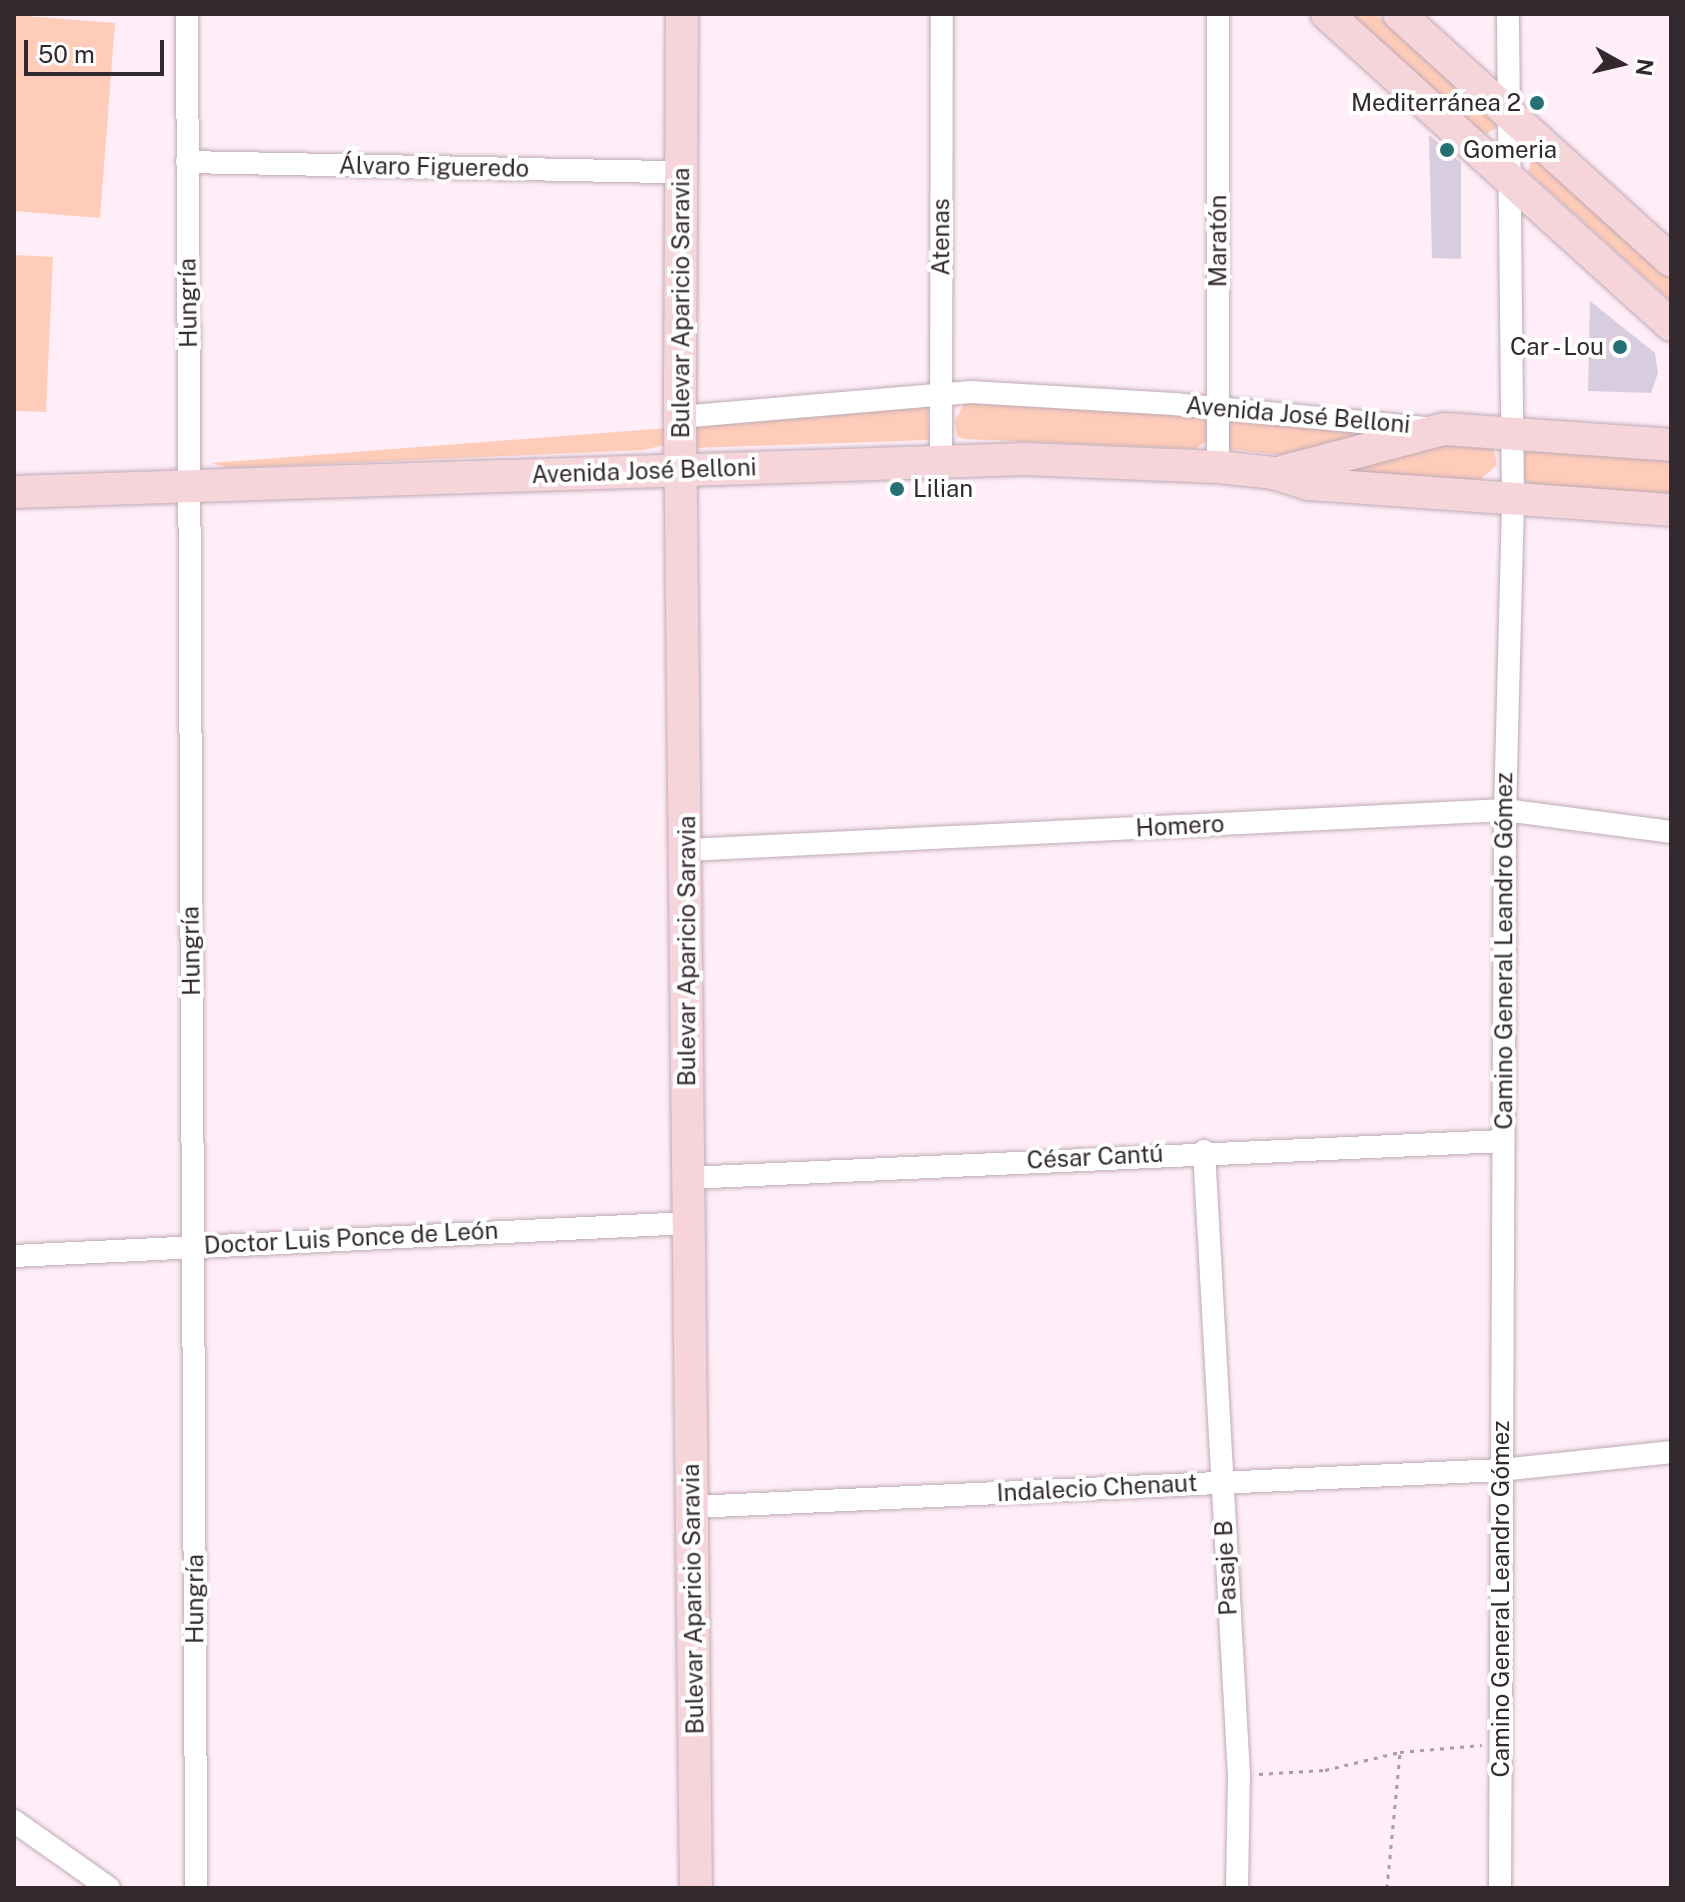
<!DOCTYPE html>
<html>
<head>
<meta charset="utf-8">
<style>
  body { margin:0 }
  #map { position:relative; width:1685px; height:1902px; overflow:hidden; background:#ffeef8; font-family:"Public Sans",sans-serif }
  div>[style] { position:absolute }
  .green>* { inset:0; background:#ffccba }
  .building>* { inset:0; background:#d8cddf }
  .path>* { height:3px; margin-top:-1.5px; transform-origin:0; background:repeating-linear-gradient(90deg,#aa9ca4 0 4px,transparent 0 10px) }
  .roads { filter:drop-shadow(0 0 2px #beaab5) drop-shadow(0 0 2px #beaab5) }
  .street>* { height:22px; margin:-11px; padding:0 11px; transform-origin:11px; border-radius:11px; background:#fff }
  .secondary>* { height:32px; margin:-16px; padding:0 16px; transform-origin:16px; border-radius:16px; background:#f6d5da }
  .dots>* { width:22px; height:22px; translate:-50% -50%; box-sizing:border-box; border:4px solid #fff; border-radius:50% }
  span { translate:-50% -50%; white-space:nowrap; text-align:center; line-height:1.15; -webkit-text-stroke:8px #fff; paint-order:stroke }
  .poi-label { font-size:24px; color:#31292e }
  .right { translate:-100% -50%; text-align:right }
  .left { translate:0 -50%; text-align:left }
  .street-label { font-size:24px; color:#31292e }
  .frame { position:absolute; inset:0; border:16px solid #31292e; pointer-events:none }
  .north { position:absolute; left:1581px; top:24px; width:80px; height:80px; -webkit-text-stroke:6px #fff; paint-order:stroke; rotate:98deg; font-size:22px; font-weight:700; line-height:32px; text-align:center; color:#31292e }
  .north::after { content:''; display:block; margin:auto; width:28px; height:36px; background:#31292e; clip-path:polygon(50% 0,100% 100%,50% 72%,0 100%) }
  .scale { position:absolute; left:24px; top:40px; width:140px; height:36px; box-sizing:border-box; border:4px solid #31292e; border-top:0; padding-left:10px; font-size:24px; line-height:28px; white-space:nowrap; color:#31292e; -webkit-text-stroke:6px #fff; paint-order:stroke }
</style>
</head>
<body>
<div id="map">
  <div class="green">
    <div style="clip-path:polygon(1351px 14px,1376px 14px,1494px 119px,1496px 128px,1487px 134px,1479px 130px)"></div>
    <div style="clip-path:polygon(14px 15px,115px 23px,100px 218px,14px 211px)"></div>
    <div style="clip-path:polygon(1531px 160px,1540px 161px,1671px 278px,1671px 301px,1528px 172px)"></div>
    <div style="clip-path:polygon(14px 255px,53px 257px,46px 412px,14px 411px)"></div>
    <div style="clip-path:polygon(965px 402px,1206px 416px,1210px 422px,1208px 439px,1196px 449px,964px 439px,957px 436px,955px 421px)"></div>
    <div style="clip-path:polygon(928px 404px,929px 440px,694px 448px,695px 424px)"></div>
    <div style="clip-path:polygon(1227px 418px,1378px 429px,1306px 458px,1229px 449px)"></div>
    <div style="clip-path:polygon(668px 428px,669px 444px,644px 450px,228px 468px,211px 463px)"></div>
    <div style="clip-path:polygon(1415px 440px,1493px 445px,1497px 465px,1479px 481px,1292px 475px)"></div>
    <div style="clip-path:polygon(1523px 450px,1671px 451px,1671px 499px,1532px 485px,1521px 476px)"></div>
  </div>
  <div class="building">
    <div style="clip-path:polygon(1429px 135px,1461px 163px,1461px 259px,1432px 258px)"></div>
    <div style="clip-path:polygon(1590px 301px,1655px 353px,1658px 373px,1651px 393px,1588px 391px)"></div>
  </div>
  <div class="path">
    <div style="left:1259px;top:1774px;width:66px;rotate:-3.5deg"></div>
    <div style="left:1325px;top:1770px;width:77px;rotate:-13.5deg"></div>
    <div style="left:1387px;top:1888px;width:137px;rotate:-84.5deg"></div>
    <div style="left:1400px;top:1752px;width:82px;rotate:-4.9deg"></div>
  </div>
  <div class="roads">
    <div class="street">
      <div style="left:187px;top:14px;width:1874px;rotate:89.72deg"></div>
      <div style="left:187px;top:162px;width:494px;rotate:1.2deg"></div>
      <div style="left:680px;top:417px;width:292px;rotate:-4.9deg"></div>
      <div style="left:971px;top:392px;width:203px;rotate:3.4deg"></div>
      <div style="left:1174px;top:404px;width:259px;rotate:5.5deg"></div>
      <div style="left:941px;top:461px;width:447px;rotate:-89.9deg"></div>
      <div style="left:1218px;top:467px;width:453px;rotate:-90deg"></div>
      <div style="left:687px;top:850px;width:819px;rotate:-2.8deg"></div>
      <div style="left:1505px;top:810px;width:167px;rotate:7.5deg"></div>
      <div style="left:1204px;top:1151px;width:625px;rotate:86.79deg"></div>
      <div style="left:1239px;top:1775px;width:113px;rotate:91deg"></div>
      <div style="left:688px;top:1178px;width:816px;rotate:-2.6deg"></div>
      <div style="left:14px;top:1256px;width:676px;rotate:-2.8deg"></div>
      <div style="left:693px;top:1507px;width:809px;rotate:-2.62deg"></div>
      <div style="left:1501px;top:1470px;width:171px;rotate:-6deg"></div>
      <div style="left:14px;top:1821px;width:116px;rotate:35.2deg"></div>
      <div style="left:1500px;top:1888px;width:1078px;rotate:-89.73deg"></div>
      <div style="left:1505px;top:810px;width:309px;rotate:-88.5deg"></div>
      <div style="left:1513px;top:501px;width:487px;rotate:-90.6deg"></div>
    </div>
    <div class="secondary">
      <div style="left:682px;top:14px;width:403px;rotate:90.3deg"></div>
      <div style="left:680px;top:417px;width:1471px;rotate:89.38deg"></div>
      <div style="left:1327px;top:14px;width:464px;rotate:42.1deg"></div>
      <div style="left:1399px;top:14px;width:367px;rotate:42.2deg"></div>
      <div style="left:1285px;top:471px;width:164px;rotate:-14.8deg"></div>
      <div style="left:1444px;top:429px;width:228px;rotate:4deg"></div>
      <div style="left:14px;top:492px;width:1012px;rotate:-1.87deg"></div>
      <div style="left:1025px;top:459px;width:193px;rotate:2.4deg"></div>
      <div style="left:1218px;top:467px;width:55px;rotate:6.2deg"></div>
      <div style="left:1273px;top:473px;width:38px;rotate:17deg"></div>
      <div style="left:1309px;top:484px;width:363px;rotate:4.1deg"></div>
    </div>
  </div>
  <div class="dots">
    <div style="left:1537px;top:103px;background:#257072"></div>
    <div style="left:1447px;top:150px;background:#257072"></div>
    <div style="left:1620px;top:347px;background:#257072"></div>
    <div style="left:897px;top:489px;background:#257072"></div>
  </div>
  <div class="poi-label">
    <span class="right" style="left:1521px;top:103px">Mediterránea 2</span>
    <span class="left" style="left:1463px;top:150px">Gomeria</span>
    <span class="right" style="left:1604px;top:347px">Car - Lou</span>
    <span class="left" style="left:913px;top:489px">Lilian</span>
  </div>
  <div class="street-label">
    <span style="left:434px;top:167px;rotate:1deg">Álvaro Figueredo</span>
    <span style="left:941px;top:237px;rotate:-90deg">Atenas</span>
    <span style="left:1218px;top:241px;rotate:-90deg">Maratón</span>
    <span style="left:188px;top:303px;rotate:-91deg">Hungría</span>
    <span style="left:681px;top:303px;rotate:-90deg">Bulevar Aparicio Saravia</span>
    <span style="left:1298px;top:415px;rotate:5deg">Avenida José Belloni</span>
    <span style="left:644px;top:471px;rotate:-2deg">Avenida José Belloni</span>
    <span style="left:1180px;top:826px;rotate:-3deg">Homero</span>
    <span style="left:191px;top:951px;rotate:-91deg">Hungría</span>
    <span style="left:687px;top:951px;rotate:-90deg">Bulevar Aparicio Saravia</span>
    <span style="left:1504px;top:951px;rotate:-90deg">Camino General Leandro Gómez</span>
    <span style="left:1095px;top:1157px;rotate:-3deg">César Cantú</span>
    <span style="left:351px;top:1238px;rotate:-3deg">Doctor Luis Ponce de León</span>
    <span style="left:1097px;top:1488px;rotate:-3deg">Indalecio Chenaut</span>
    <span style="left:1226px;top:1568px;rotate:-93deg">Pasaje B</span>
    <span style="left:195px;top:1599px;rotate:-90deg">Hungría</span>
    <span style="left:693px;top:1599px;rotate:-91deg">Bulevar Aparicio Saravia</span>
    <span style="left:1501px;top:1599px;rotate:-90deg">Camino General Leandro Gómez</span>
  </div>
  <div class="frame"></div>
  <div class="north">N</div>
  <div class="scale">50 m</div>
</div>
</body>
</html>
